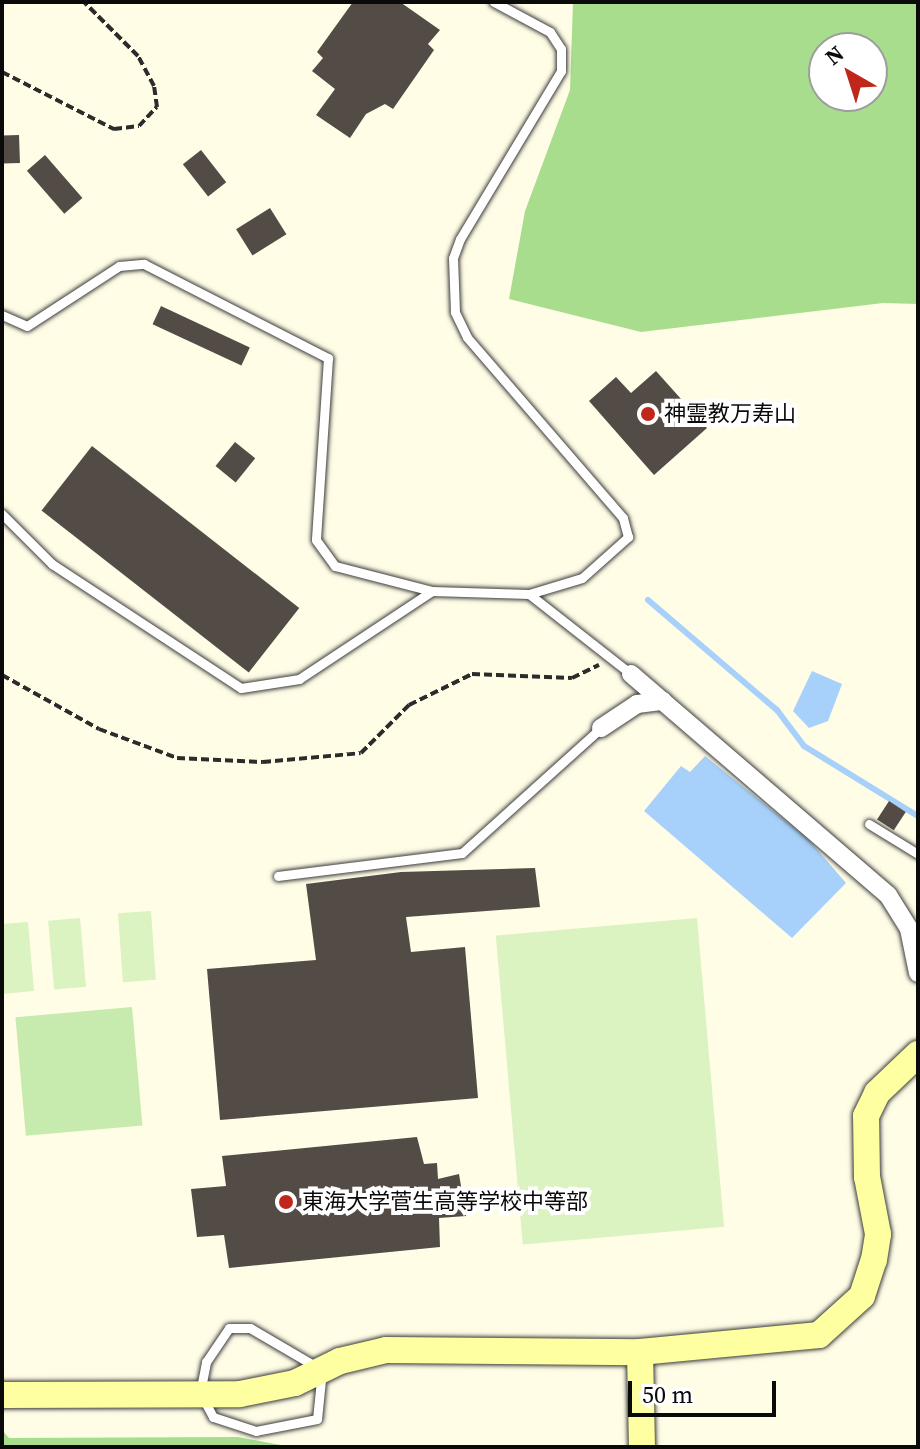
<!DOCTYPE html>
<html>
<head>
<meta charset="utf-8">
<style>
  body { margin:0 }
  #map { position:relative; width:920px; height:1449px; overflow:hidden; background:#fffde6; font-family:"Source Serif 4","Noto Sans JP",serif }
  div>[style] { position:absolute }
  .green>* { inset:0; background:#c7ebae; transform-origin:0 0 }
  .forest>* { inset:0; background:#a7dd8d }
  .pitch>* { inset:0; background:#dbf2c1; transform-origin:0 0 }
  .water>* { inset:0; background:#a7d1fa }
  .stream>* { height:6px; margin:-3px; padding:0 3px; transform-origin:3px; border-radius:3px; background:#a7d1fa }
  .building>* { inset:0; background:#534c46; transform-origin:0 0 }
  .path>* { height:4px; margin-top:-2px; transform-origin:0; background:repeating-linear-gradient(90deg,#2c2c2c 0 8px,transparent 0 12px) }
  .roads { filter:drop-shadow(0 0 2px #3d3d3d) drop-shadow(0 0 2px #3d3d3d) }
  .lane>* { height:9px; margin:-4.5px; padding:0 4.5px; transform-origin:4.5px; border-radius:4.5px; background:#fff }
  .street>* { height:18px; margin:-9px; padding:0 9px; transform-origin:9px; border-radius:9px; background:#fff }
  .secondary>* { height:26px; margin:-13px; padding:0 13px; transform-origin:13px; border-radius:13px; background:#feffa1 }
  .dots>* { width:22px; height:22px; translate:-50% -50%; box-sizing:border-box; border:4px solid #fff; border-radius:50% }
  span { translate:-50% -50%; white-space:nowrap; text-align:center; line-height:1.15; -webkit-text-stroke:8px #fff; paint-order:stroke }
  .poi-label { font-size:22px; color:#0a0a0a }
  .left { translate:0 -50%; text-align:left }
  .frame { position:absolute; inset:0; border:4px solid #0a0a0a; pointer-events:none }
  .north { position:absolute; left:808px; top:32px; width:80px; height:80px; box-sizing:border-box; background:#fff; border:2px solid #9d9d9d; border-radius:50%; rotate:321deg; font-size:22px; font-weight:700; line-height:32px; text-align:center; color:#0a0a0a }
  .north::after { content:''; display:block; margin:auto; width:28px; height:36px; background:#c1261a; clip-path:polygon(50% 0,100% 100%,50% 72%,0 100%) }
  .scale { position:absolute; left:628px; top:1381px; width:148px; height:36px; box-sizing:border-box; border:4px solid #0a0a0a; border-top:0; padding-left:10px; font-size:24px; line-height:28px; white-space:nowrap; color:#0a0a0a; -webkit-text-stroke:6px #fff; paint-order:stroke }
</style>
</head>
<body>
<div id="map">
  <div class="green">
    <div style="left:132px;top:1007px;width:119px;height:117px;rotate:85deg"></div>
  </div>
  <div class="forest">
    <div style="clip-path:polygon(evenodd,573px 2px,918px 2px,918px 304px,883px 303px,641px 332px,509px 299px,525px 211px,570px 90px,573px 2px,824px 48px,872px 48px,872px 96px,824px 96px,824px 48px)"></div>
    <div style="clip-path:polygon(2px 1430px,9px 1438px,238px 1437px,291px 1447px,2px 1447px)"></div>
  </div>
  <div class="pitch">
    <div style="left:151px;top:911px;width:69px;height:33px;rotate:86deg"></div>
    <div style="left:80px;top:918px;width:69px;height:32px;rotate:85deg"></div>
    <div style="left:697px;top:918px;width:310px;height:202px;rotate:85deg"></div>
    <div style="clip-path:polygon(28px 922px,34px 991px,2px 994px,2px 924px)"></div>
  </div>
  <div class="water">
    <div style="clip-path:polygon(812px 671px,842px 684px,828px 721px,809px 728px,793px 711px)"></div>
    <div style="clip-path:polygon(705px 756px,808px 839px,846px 883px,792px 938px,644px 811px,681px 766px,690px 772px)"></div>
  </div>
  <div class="stream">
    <div style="left:648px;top:600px;width:170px;rotate:40.5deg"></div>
    <div style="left:777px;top:710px;width:45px;rotate:53.1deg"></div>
    <div style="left:804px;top:746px;width:134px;rotate:31.6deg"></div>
  </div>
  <div class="building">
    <div style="clip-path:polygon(353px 2px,400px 2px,440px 30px,428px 44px,434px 50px,393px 109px,385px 104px,366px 114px,350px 138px,316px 115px,335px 89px,312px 71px,323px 58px,317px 52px)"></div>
    <div style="left:19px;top:135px;width:28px;height:17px;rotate:88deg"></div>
    <div style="left:201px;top:150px;width:41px;height:23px;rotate:52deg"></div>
    <div style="left:45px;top:155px;width:57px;height:24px;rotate:49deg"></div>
    <div style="left:270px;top:208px;width:31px;height:40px;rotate:58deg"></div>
    <div style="left:161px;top:306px;width:98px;height:20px;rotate:25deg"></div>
    <div style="clip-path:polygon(656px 371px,707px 428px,654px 475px,589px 401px,616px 377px,631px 393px)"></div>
    <div style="left:235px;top:442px;width:26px;height:31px;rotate:39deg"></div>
    <div style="left:92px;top:446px;width:263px;height:82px;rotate:38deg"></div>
    <div style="left:889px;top:801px;width:20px;height:22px;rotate:33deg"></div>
    <div style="clip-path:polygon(535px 868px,540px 907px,406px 917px,411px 952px,465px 947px,478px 1098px,220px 1120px,207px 969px,316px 960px,306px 884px,401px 872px)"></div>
    <div style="clip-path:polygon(417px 1137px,424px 1164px,437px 1163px,438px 1179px,459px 1174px,466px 1216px,439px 1218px,440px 1247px,229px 1268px,224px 1235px,197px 1237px,191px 1189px,226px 1186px,222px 1156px)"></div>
  </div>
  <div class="path">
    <div style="left:2px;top:72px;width:126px;rotate:27deg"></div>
    <div style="left:114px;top:129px;width:25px;rotate:-7deg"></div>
    <div style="left:139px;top:126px;width:26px;rotate:-47deg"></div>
    <div style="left:157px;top:107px;width:21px;rotate:-98deg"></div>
    <div style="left:154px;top:86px;width:34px;rotate:-118deg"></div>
    <div style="left:138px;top:56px;width:76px;rotate:-135deg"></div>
    <div style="left:2px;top:675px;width:111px;rotate:29.1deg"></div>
    <div style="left:99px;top:729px;width:83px;rotate:20.4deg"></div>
    <div style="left:177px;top:758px;width:86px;rotate:2.7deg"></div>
    <div style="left:263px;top:762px;width:98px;rotate:-5.2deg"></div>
    <div style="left:361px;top:753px;width:68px;rotate:-45deg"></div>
    <div style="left:409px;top:705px;width:70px;rotate:-26.2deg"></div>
    <div style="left:472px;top:674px;width:100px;rotate:2.3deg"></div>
    <div style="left:572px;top:678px;width:30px;rotate:-26deg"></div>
  </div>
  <div class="roads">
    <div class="lane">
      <div style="left:2px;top:315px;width:27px;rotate:24deg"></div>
      <div style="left:27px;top:326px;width:110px;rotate:-33.1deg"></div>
      <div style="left:119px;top:266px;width:25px;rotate:-5deg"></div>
      <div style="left:144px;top:264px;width:207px;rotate:27.1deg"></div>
      <div style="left:328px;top:358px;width:182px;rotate:93.8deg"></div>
      <div style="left:316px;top:540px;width:32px;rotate:54deg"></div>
      <div style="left:335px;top:566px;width:100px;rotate:14.5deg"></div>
      <div style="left:2px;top:514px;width:71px;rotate:45deg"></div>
      <div style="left:52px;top:564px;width:226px;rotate:33.3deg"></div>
      <div style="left:241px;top:688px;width:59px;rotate:-8.8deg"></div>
      <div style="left:299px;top:679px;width:159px;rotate:-33.5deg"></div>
      <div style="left:432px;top:591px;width:97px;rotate:1.8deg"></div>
      <div style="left:529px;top:594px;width:55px;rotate:-16.8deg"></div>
      <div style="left:582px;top:578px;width:62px;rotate:-41.7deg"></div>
      <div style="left:628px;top:537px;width:20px;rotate:-105deg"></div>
      <div style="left:623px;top:518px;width:239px;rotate:-130.8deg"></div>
      <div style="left:467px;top:337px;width:28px;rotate:-116deg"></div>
      <div style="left:455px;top:312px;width:54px;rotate:-92.1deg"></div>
      <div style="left:453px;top:258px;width:20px;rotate:-70deg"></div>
      <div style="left:460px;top:239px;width:196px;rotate:-59deg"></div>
      <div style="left:561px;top:71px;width:22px;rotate:-90deg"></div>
      <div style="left:561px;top:49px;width:20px;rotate:-123deg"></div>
      <div style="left:550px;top:32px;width:64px;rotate:-151.8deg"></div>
      <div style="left:529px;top:594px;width:130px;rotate:38.1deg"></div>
      <div style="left:869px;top:824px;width:57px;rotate:31.5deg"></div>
      <div style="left:278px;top:876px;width:185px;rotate:-7.1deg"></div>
      <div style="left:462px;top:853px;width:187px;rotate:-42deg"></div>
      <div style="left:229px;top:1328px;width:21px"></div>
      <div style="left:250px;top:1328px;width:83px;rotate:30.3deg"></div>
      <div style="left:322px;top:1370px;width:49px;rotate:95.8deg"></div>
      <div style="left:317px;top:1419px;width:62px;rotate:168.9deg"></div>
      <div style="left:256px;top:1431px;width:45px;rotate:-162deg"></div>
      <div style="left:213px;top:1417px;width:27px;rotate:-118deg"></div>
      <div style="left:200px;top:1393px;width:32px;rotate:-79deg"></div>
      <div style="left:206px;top:1362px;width:41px;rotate:-55.9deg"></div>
    </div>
    <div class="street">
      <div style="left:631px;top:674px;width:339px;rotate:40.7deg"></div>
      <div style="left:888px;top:895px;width:40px;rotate:58deg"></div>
      <div style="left:909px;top:929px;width:45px;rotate:78.4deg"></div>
      <div style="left:601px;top:728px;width:43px;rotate:-33.7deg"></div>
      <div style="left:637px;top:704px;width:26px;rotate:-7deg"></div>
    </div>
    <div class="secondary">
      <div style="left:640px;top:1352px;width:95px;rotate:88.8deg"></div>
      <div style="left:2px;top:1395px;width:238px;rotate:-0.2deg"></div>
      <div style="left:240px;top:1394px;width:56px;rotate:-11.3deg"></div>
      <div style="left:295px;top:1383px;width:50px;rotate:-26.1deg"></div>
      <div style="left:340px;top:1361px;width:47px;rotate:-13.4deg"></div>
      <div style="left:386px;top:1350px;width:254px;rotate:0.5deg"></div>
      <div style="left:640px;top:1352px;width:180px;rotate:-5.4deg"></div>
      <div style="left:819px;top:1335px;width:58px;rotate:-42.2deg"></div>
      <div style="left:862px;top:1296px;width:38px;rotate:-72deg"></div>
      <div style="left:874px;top:1260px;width:26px;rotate:-81deg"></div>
      <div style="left:878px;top:1234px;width:58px;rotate:-100.9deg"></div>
      <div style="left:867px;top:1177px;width:61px;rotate:-90.9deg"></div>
      <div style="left:866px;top:1116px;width:25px;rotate:-64deg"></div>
      <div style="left:877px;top:1093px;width:57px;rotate:-43.6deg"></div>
    </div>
  </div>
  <div class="dots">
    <div style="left:648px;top:414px;background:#c1261a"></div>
    <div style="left:286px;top:1202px;background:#c1261a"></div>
  </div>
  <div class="poi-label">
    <span class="left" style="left:664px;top:414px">神霊教万寿山</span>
    <span class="left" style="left:302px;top:1202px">東海大学菅生高等学校中等部</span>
  </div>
  <div class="frame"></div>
  <div class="north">N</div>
  <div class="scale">50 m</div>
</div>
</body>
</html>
